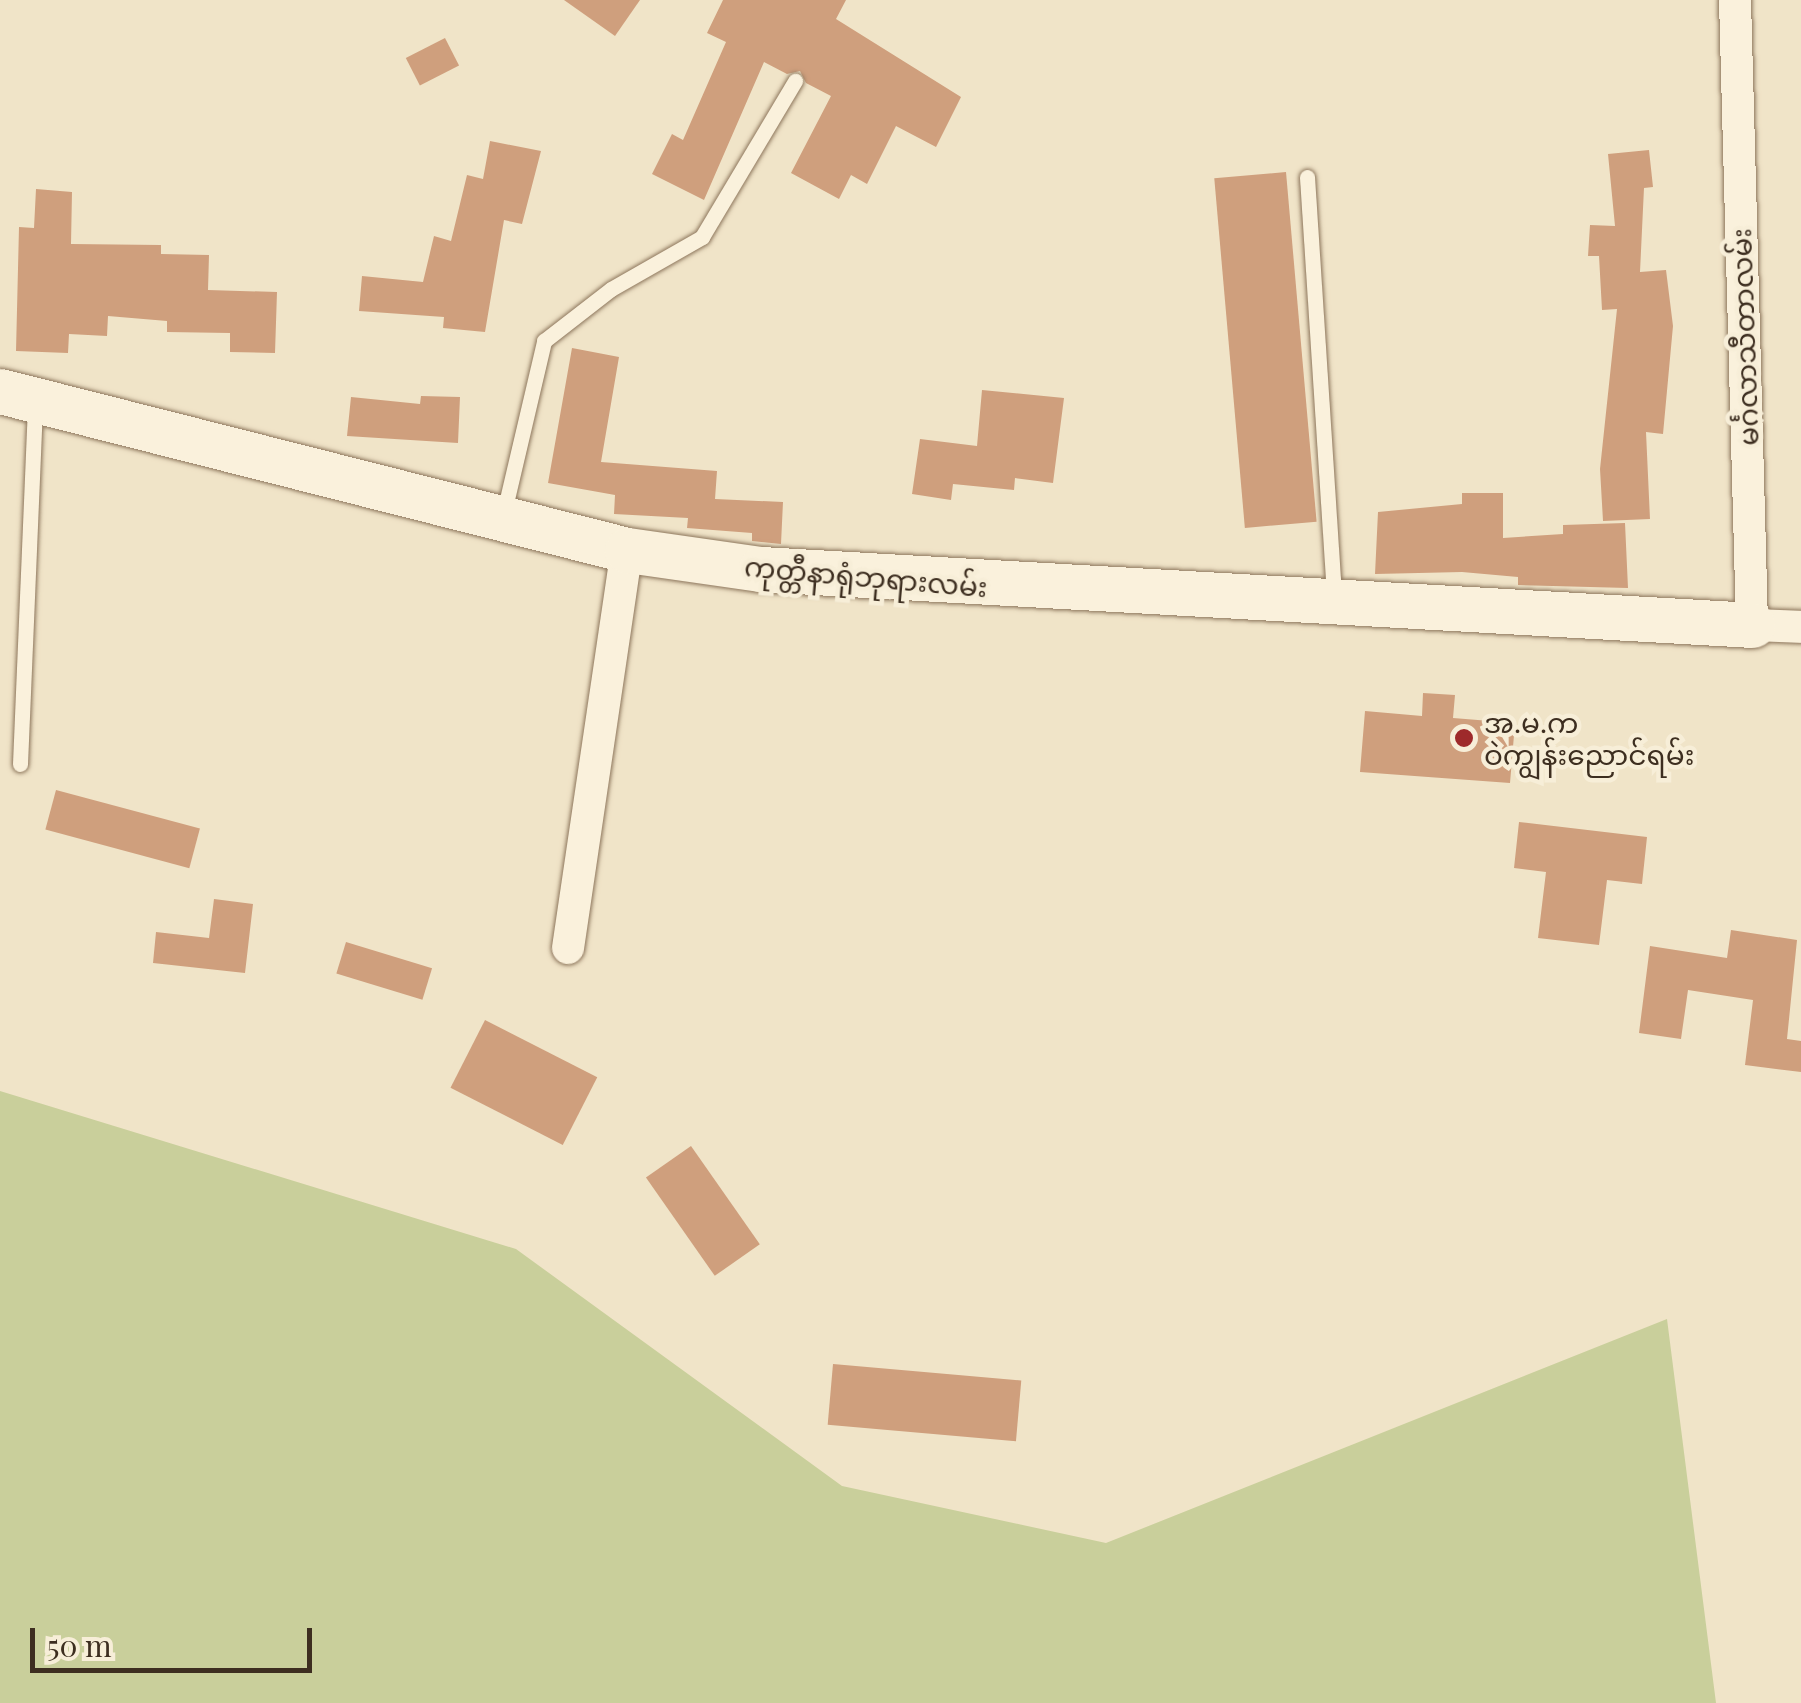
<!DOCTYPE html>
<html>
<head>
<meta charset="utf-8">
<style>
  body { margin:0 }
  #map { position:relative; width:1801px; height:1703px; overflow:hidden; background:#f0e4c8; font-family:"Playfair Display","Noto Sans Myanmar",serif }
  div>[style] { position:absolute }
  .green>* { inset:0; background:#c9cf9b }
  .building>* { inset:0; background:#cf9f7d; transform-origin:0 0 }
  .roads { filter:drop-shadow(0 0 2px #8d765c) drop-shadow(0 0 2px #8d765c) }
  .lane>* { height:15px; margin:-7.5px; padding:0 7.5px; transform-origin:7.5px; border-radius:7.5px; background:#faf1dc }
  .street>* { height:32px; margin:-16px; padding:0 16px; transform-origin:16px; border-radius:16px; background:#faf1dc }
  .secondary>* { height:45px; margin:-22.5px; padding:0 22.5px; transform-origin:22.5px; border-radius:22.5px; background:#faf1dc }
  .dots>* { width:28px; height:28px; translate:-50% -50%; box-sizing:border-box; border:5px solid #f7eed8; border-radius:50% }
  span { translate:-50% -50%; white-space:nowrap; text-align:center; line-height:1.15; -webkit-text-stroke:9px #f7eed8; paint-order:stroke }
  .street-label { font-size:28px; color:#3d2e20 }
  .poi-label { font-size:28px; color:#3d2e20 }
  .left { translate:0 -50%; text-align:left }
  .scale { position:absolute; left:30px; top:1628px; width:282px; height:45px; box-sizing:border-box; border:5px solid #3d2e20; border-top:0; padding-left:12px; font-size:30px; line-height:35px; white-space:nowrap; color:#3d2e20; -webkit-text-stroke:8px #f7eed8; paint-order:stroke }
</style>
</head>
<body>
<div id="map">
  <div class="green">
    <div style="clip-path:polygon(0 1091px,516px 1249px,842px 1486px,1106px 1543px,1667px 1319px,1716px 1703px,0 1703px)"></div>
  </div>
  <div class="building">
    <div style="clip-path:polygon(564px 0,640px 0,615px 36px)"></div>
    <div style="clip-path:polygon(723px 0,846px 0,836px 19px,961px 97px,936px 147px,896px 126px,867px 184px,851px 175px,839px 199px,791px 173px,831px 96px,806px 83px,800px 71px,787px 74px,764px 62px,704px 200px,652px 174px,672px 134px,683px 140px,726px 42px,707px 33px)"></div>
    <div style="left:445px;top:38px;width:31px;height:44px;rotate:63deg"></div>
    <div style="clip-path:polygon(490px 141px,541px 151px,522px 224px,504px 220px,485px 332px,443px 328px,444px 317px,359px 311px,362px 276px,423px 282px,434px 236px,451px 241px,467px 175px,483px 179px)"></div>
    <div style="clip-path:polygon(1649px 150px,1653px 187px,1644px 188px,1640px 272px,1666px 270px,1673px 326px,1663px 434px,1646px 432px,1650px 519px,1603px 521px,1600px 469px,1617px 309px,1602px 310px,1599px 256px,1588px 256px,1590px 225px,1615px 226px,1608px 154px)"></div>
    <div style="left:1286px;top:172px;width:351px;height:72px;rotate:85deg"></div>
    <div style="clip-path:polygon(36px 189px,72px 192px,71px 244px,161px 245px,161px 254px,209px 255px,208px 290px,277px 292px,275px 353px,230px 352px,230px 333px,167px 332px,167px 321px,108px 316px,107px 336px,69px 334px,68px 353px,16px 351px,19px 227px,34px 228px)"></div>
    <div style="clip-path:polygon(572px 348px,619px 357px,601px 462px,717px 471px,715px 499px,783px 502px,781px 544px,752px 541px,752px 533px,687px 528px,688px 518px,614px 514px,615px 495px,548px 483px)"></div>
    <div style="clip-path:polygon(982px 390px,1064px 398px,1053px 483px,1015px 478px,1014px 490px,953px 484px,951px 500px,912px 494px,920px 439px,977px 446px)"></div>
    <div style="clip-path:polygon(421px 396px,460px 397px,458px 443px,347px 436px,351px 397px,420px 404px)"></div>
    <div style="clip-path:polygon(1462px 493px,1503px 493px,1503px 538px,1563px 534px,1563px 525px,1625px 523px,1628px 588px,1518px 585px,1518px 577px,1462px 572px,1375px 574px,1378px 512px,1462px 504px)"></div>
    <div style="clip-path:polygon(1423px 693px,1455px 695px,1453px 718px,1515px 723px,1510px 783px,1360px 772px,1365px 711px,1422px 716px)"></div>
    <div style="left:56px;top:790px;width:149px;height:41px;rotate:15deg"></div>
    <div style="clip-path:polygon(1519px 822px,1647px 837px,1642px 884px,1607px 880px,1599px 945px,1538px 938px,1546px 872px,1514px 868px)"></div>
    <div style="clip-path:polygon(214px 899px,253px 904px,245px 973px,153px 963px,156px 932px,209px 938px)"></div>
    <div style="clip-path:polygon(1731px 930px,1797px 940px,1787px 1039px,1801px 1041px,1801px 1072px,1745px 1065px,1753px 1000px,1688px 990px,1681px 1039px,1639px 1033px,1650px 946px,1727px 958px)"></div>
    <div style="left:346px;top:942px;width:90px;height:33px;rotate:17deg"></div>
    <div style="left:485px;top:1020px;width:126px;height:76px;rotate:27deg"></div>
    <div style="left:691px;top:1146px;width:120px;height:55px;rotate:55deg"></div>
    <div style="left:833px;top:1364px;width:189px;height:61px;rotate:5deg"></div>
  </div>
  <div class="roads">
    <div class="lane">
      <div style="left:1307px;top:177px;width:420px;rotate:86.3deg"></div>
      <div style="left:504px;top:512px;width:176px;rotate:-76.8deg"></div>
      <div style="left:544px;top:341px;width:85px;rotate:-37.8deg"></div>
      <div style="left:611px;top:289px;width:105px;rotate:-29.7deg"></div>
      <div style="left:702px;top:237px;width:182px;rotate:-59.2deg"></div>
      <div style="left:20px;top:764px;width:359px;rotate:-87.6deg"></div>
    </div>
    <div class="street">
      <div style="left:1735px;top:0;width:625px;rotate:88.44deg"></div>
      <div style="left:1752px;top:625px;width:49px;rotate:2.3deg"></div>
      <div style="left:568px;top:948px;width:402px;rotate:-81.6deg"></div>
    </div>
    <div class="secondary">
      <div style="left:0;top:391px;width:647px;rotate:14.23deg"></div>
      <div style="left:627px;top:550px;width:135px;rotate:8.1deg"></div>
      <div style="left:761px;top:569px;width:993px;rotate:3.23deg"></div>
    </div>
  </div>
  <div class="dots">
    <div style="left:1464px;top:738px;background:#9e2a2b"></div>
  </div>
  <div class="street-label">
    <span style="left:1744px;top:337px;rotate:-92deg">မင်္ဂလာသီတာလမ်း</span>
    <span style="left:866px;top:576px;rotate:5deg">ကုတ္တီနာရုံဘုရားလမ်း</span>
  </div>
  <div class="poi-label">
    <span class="left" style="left:1484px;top:738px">အ.မ.က<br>ဝဲကျွန်းညောင်ရမ်း</span>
  </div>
  <div class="scale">50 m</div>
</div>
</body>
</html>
